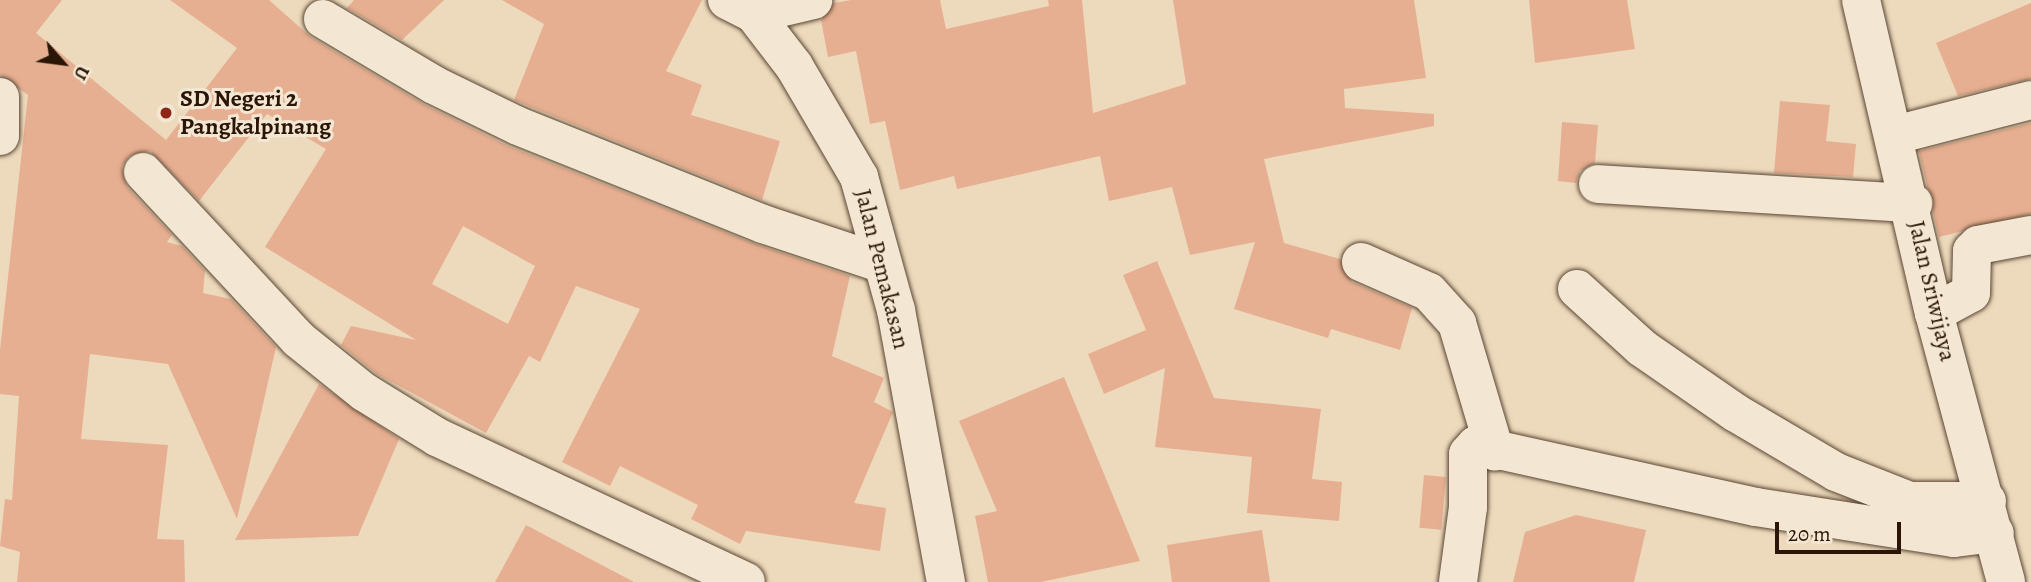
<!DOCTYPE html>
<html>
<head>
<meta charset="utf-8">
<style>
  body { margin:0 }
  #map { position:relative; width:2031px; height:582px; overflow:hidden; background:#eddabc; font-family:Alegreya,serif }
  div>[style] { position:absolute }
  .building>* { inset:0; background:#e7af91; transform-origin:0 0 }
  .roads { filter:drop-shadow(0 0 2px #5b4634) drop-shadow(0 0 2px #5b4634) }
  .minor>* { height:38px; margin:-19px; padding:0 19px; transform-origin:19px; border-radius:19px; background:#f3e7d3 }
  .dots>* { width:19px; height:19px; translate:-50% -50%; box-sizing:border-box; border:4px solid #f3e7d3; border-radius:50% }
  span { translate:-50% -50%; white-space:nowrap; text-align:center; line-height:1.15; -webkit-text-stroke:6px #f3e7d3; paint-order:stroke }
  .poi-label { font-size:24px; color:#2a1506; font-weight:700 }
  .left { translate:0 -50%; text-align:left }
  .street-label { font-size:24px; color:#2a1506 }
  .north { position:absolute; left:28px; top:28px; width:70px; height:70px; -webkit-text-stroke:5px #f3e7d3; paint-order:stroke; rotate:118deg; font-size:19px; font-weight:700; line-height:28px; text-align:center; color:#2a1506 }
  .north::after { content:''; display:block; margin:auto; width:24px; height:32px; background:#2a1506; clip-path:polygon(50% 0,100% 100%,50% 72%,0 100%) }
  .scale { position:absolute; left:1775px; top:522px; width:126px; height:32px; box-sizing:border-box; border:4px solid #2a1506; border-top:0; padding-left:9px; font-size:21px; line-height:24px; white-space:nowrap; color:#2a1506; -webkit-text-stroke:5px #f3e7d3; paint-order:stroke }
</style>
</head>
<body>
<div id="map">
  <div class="building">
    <div style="clip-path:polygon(evenodd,0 0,62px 0,36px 33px,166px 140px,237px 48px,170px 0,269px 0,312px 38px,423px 104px,508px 146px,755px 244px,850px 276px,832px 356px,884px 378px,874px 402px,893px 412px,854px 503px,886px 508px,880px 551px,746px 531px,740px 544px,691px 519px,698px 505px,620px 466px,610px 486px,562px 462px,640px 309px,576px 286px,540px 362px,529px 356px,486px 433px,377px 374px,341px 345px,351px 326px,416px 340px,265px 247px,326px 149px,267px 114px,199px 201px,150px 151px,129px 156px,122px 166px,127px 187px,172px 235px,167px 242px,182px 246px,205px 271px,203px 293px,231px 299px,276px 347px,237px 519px,168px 364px,90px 354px,81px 439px,168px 445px,157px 539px,184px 540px,185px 582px,17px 582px,20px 552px,0 546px,5px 499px,12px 500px,19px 396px,0 394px,0 350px,28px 95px,0 75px,0 0,463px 226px,535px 266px,508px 324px,432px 284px,463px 226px)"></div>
    <div style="clip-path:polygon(354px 0,444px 0,402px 40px,347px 8px)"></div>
    <div style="clip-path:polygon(502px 0,702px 0,666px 71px,702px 85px,691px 115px,780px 141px,762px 200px,514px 100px,544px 24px)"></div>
    <div style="clip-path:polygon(851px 0,940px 0,946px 29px,1049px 6px,1048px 0,1082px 0,1093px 113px,1186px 84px,1173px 0,1414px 0,1426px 78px,1344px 89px,1345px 108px,1434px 114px,1434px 126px,1264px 159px,1284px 243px,1340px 259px,1352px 282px,1412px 308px,1400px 350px,1331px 329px,1328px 338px,1234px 309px,1255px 242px,1190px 255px,1172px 187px,1109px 201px,1100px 156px,957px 189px,954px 176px,900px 190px,885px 121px,870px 124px,856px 51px,828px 57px,821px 20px,834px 3px)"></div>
    <div style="clip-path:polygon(1529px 0,1627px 0,1635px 49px,1535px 63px)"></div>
    <div style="clip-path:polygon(2031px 3px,2031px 79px,1958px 96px,1936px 43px)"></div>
    <div style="clip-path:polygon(1780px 101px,1830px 105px,1826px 141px,1856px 144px,1853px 177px,1774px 173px)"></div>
    <div style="clip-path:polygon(1562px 122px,1598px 125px,1595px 163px,1580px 171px,1576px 183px,1558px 181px)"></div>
    <div style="clip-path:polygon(2031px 123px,2031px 214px,1939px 237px,1919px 151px)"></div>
    <div style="clip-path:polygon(1157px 261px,1214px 398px,1321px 409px,1312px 479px,1342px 482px,1339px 521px,1247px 513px,1252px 457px,1155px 447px,1165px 368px,1104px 394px,1088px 354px,1146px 330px,1123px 275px)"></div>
    <div style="clip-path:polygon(1064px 377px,1140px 561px,1041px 582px,988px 582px,975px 516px,997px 511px,959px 421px)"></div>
    <div style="clip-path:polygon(319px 384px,399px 439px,358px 536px,235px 540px)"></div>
    <div style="left:1424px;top:475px;width:22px;height:53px;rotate:5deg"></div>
    <div style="clip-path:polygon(1576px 515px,1646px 530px,1634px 582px,1513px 582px,1525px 532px)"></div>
    <div style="clip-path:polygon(526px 525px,634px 582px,495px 582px)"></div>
    <div style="clip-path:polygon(1262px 530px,1270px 582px,1172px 582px,1167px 545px)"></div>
  </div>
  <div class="roads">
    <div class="minor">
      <div style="left:727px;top:0;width:30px;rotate:27deg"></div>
      <div style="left:754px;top:14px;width:66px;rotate:52.4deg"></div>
      <div style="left:794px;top:66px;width:129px;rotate:59.6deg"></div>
      <div style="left:859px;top:177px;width:138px;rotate:74.5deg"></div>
      <div style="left:896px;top:310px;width:277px;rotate:79.6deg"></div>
      <div style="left:1861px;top:0;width:321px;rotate:76.9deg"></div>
      <div style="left:1934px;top:313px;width:278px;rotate:75deg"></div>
      <div style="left:754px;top:14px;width:61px;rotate:-13.3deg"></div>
      <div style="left:323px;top:19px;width:129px;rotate:30.7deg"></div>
      <div style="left:434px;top:85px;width:93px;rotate:26deg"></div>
      <div style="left:518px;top:126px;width:264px;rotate:21.8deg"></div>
      <div style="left:763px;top:224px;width:126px;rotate:18.4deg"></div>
      <div style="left:0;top:97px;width:39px;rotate:90deg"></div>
      <div style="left:1895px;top:135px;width:140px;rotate:-14.4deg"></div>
      <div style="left:143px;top:172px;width:228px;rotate:47.1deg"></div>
      <div style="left:298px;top:339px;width:85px;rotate:38.8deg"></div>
      <div style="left:364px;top:392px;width:86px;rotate:31.7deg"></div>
      <div style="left:437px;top:437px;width:341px;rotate:25.1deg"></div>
      <div style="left:1598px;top:184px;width:316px;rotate:3.5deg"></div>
      <div style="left:1361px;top:262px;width:74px;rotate:23.8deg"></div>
      <div style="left:1429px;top:292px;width:42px;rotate:47.9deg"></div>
      <div style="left:1457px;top:323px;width:134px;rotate:73.5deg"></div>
      <div style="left:1577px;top:289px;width:88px;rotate:42.2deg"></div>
      <div style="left:1642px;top:348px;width:114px;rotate:34.7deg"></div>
      <div style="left:1736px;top:413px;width:116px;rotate:30.5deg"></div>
      <div style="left:1836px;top:472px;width:79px;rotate:21.4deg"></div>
      <div style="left:1910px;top:501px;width:77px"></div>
      <div style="left:1934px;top:313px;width:42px;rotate:-28.4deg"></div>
      <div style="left:1971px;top:293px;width:42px;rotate:-88.6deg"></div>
      <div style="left:1972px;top:251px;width:8px;rotate:-45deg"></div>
      <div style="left:1978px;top:245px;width:54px;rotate:-10.7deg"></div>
      <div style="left:1458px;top:582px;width:76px;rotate:-82.4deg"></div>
      <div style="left:1468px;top:507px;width:53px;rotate:-90deg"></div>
      <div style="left:1468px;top:454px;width:12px;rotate:-48deg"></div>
      <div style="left:1476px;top:445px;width:287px;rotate:12.5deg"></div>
      <div style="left:1756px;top:507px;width:200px;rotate:8.9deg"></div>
      <div style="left:1954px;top:538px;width:41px;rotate:-7deg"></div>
    </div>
  </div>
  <div class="dots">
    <div style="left:166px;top:113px;background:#8f2418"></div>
  </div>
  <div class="poi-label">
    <span class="left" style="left:180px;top:113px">SD Negeri 2<br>Pangkalpinang</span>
  </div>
  <div class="street-label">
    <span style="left:882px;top:269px;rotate:76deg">Jalan Pemakasan</span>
    <span style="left:1932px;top:291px;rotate:77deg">Jalan Sriwijaya</span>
  </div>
  <div class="north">U</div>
  <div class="scale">20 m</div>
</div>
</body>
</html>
